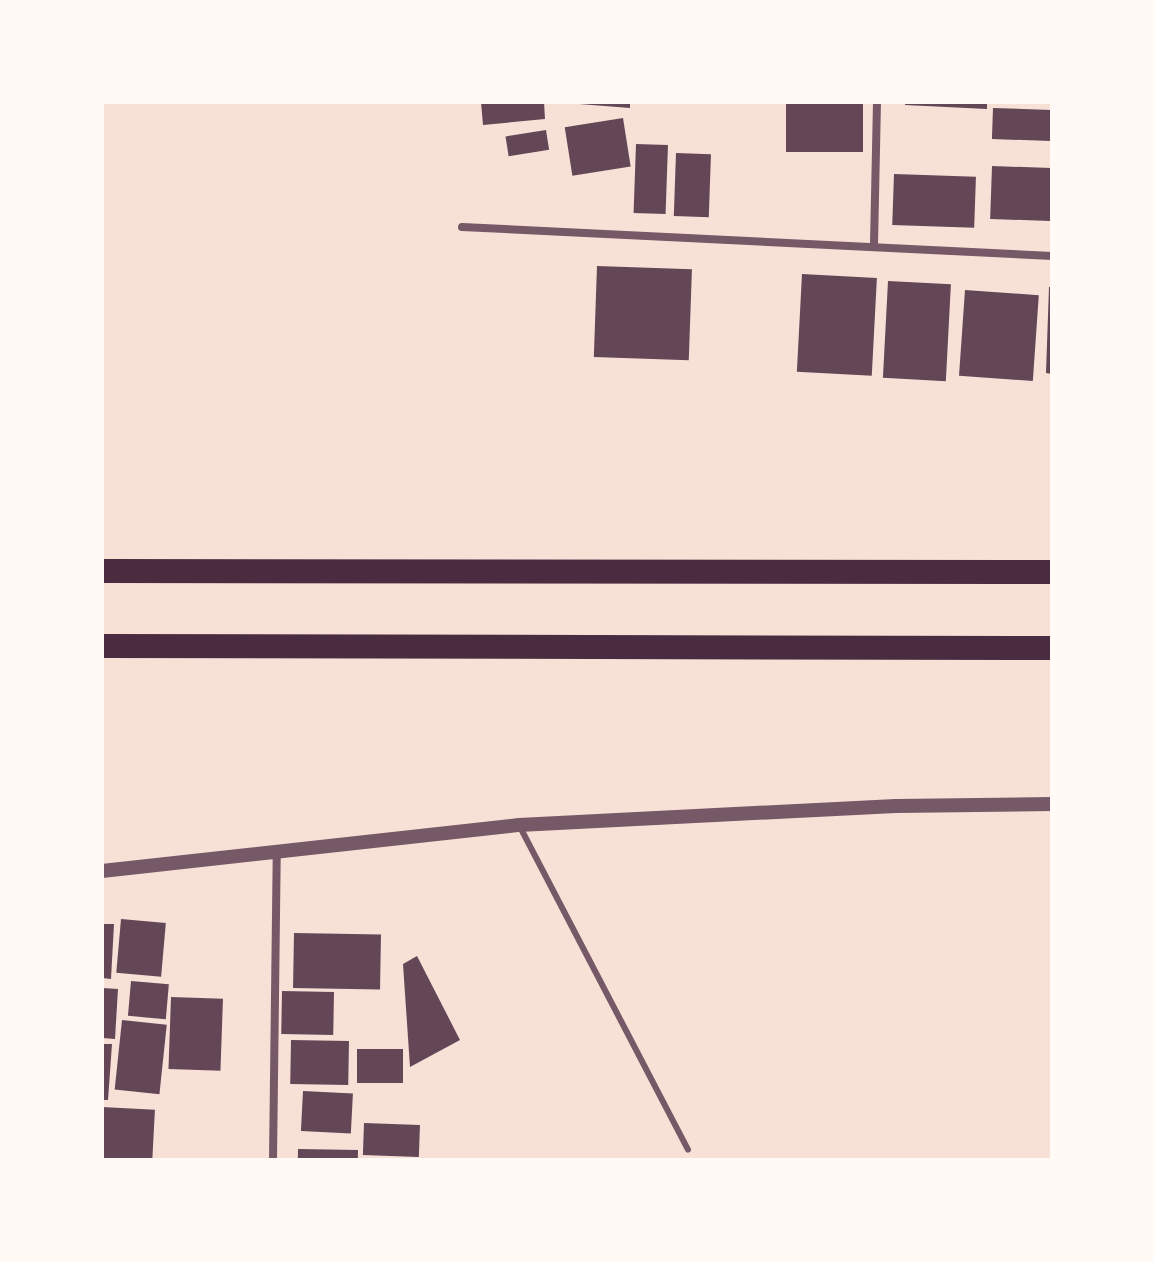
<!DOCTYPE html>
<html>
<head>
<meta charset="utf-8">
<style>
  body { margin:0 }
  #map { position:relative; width:1154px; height:1262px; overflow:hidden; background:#f7e1d7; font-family:Karla,sans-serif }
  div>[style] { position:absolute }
  .building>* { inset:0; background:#644757; transform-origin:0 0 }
  .service>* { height:6px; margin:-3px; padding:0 3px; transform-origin:3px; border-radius:3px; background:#755966 }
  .minor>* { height:8px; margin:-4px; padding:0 4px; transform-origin:4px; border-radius:4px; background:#755966 }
  .tertiary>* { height:14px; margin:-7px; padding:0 7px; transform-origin:7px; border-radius:7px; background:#755966 }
  .motorway>* { height:24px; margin:-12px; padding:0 12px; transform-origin:12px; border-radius:12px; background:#4a2c40 }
  span { translate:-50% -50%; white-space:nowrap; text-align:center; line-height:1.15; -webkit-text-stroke:6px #fffaf5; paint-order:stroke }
  .frame { position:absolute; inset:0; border:104px solid #fffaf5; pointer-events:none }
</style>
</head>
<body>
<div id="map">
  <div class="building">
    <div style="clip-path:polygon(481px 102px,544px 102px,545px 119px,483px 125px)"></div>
    <div style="clip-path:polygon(579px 102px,630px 102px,630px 108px,579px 104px)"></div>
    <div style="left:786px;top:102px;width:77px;height:50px"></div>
    <div style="clip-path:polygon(905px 102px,987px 102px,987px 109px,905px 105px)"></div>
    <div style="left:993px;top:108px;width:59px;height:31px;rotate:2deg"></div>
    <div style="left:623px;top:118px;width:49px;height:59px;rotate:81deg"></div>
    <div style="left:546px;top:130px;width:20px;height:41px;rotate:81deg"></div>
    <div style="left:636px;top:144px;width:32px;height:69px;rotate:2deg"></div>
    <div style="left:676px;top:153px;width:35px;height:63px;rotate:2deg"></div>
    <div style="left:992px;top:166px;width:60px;height:53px;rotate:2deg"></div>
    <div style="left:894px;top:174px;width:82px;height:51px;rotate:2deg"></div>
    <div style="left:597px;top:266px;width:95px;height:91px;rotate:2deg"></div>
    <div style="left:802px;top:274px;width:75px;height:98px;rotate:3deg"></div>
    <div style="left:888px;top:281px;width:63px;height:97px;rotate:3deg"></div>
    <div style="clip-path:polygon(1049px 287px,1052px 287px,1052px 374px,1046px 373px)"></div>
    <div style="left:965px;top:290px;width:74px;height:86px;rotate:4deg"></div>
    <div style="left:121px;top:919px;width:45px;height:54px;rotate:5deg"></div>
    <div style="clip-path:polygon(102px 924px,114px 924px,111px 979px,102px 978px)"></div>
    <div style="left:294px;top:933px;width:87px;height:55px;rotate:1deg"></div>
    <div style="clip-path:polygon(417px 956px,460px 1040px,410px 1067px,403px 964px)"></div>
    <div style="left:131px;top:981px;width:38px;height:35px;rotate:5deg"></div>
    <div style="clip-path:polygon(102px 988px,118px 989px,115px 1039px,102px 1038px)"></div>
    <div style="left:282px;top:991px;width:52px;height:43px;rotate:1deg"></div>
    <div style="left:171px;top:997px;width:52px;height:72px;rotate:2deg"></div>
    <div style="left:122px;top:1020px;width:45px;height:70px;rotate:6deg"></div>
    <div style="left:291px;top:1040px;width:58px;height:44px;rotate:1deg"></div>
    <div style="clip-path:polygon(102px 1044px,112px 1044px,108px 1100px,102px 1100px)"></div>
    <div style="left:357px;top:1049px;width:46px;height:34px"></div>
    <div style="left:303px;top:1091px;width:50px;height:40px;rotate:3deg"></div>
    <div style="left:102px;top:1107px;width:53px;height:53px;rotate:3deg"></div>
    <div style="left:364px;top:1123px;width:56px;height:32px;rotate:2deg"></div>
    <div style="left:298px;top:1149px;width:60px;height:11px;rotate:1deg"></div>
  </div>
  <div class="service">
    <div style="left:519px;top:825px;width:366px;rotate:62.5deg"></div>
  </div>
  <div class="minor">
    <div style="left:462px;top:227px;width:591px;rotate:2.81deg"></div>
    <div style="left:874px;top:245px;width:143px;rotate:-88.8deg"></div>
    <div style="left:273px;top:1160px;width:307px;rotate:-89.3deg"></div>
  </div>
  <div class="tertiary">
    <div style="left:102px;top:871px;width:420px;rotate:-6.3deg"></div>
    <div style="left:519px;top:825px;width:377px;rotate:-2.9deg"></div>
    <div style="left:896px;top:806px;width:156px;rotate:-0.7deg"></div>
  </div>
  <div class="motorway">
    <div style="left:102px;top:571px;width:950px;rotate:0.06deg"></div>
    <div style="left:102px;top:646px;width:950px;rotate:0.12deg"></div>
  </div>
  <div class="frame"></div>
</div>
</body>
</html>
